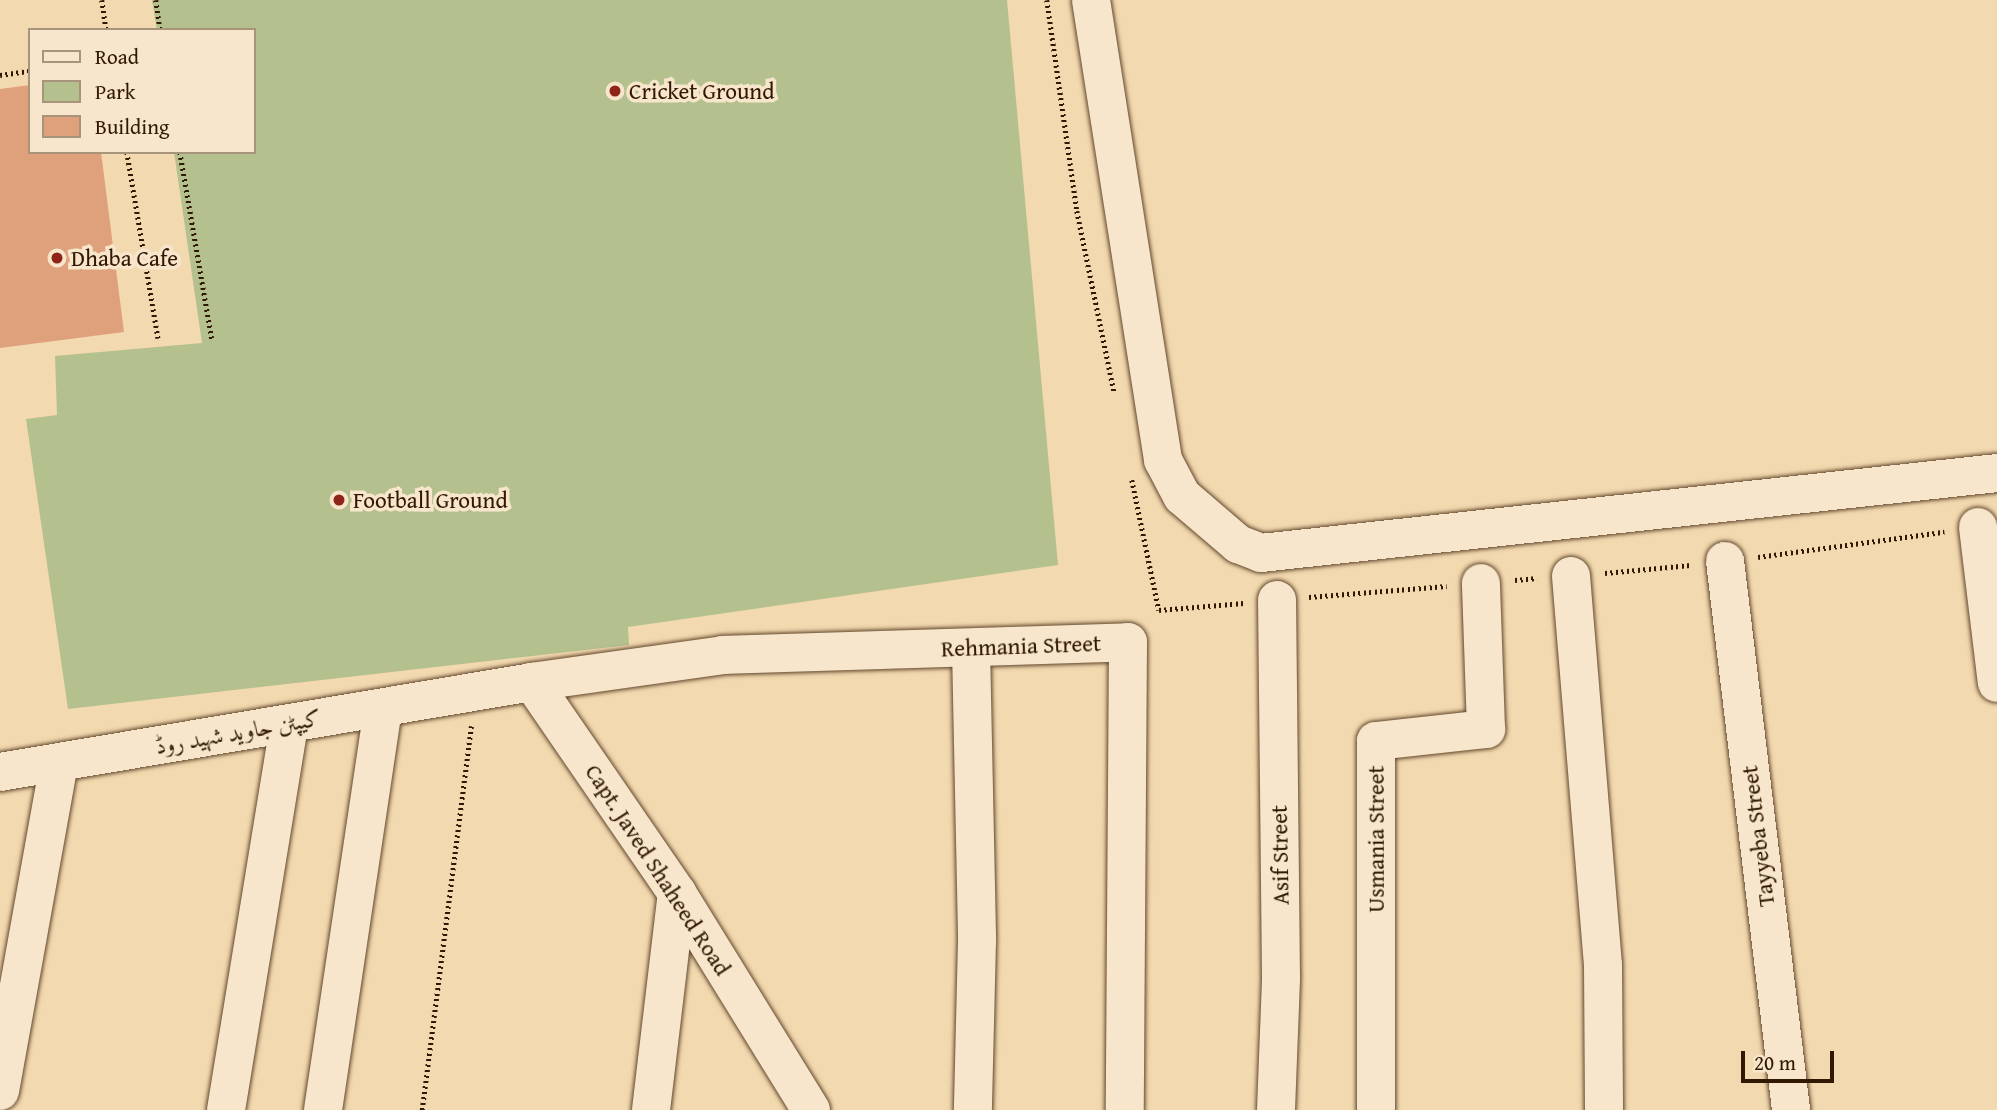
<!DOCTYPE html>
<html>
<head>
<meta charset="utf-8">
<style>
  body { margin:0 }
  #map { position:relative; width:1997px; height:1110px; overflow:hidden; background:#f3d9af; font-family:"Gentium Book Plus",Amiri,serif }
  div>[style] { position:absolute }
  .green>* { inset:0; background:#b5c08f }
  .building>* { inset:0; background:#dfa17c }
  .path>* { height:4.5px; margin-top:-2.25px; transform-origin:0; background:repeating-linear-gradient(90deg,#311802 0 2px,transparent 0 5.5px) }
  .roads { filter:drop-shadow(0 0 2px #62482d) drop-shadow(0 0 2px #62482d) }
  .minor>* { height:38px; margin:-19px; padding:0 19px; transform-origin:19px; border-radius:19px; background:#f7e6cb }
  .dots>* { width:19px; height:19px; translate:-50% -50%; box-sizing:border-box; border:4px solid #f7e6cb; border-radius:50% }
  span { translate:-50% -50%; white-space:nowrap; text-align:center; line-height:1.15; -webkit-text-stroke:7px #f7e6cb; paint-order:stroke }
  .poi-label { font-size:23px; color:#311802 }
  .left { translate:0 -50%; text-align:left }
  .street-label { font-size:23px; color:#311802 }
  .legend { position:absolute; left:28px; top:28px; width:228px; height:126px; box-sizing:border-box; background:#f7e6cb; border:2px solid #a8947b; margin:0; padding:9px 12px; list-style:none; font-size:21px; color:#311802 }
  .legend li { display:flex; align-items:center; gap:14px; height:35px }
  .legend b { width:35px; border:2px solid #a8947b }
  .scale { position:absolute; left:1741px; top:1051px; width:93px; height:32px; box-sizing:border-box; border:4px solid #311802; border-top:0; padding-left:9px; font-size:21px; line-height:24px; white-space:nowrap; color:#311802; -webkit-text-stroke:5px #f7e6cb; paint-order:stroke }
</style>
</head>
<body>
<div id="map">
  <div class="green">
    <div style="clip-path:polygon(152px 0,1007px 0,1058px 565px,628px 627px,629px 645px,68px 709px,26px 419px,57px 415px,55px 356px,202px 343px,174px 152px,254px 152px,254px 30px,157px 30px)"></div>
  </div>
  <div class="building">
    <div style="clip-path:polygon(30px 85px,30px 152px,101px 152px,124px 332px,0 348px,0 89px)"></div>
  </div>
  <div class="path">
    <div style="left:102px;top:0;width:30px;rotate:82deg"></div>
    <div style="left:156px;top:0;width:30px;rotate:82deg"></div>
    <div style="left:1047px;top:0;width:213px;rotate:81.9deg"></div>
    <div style="left:1077px;top:211px;width:185px;rotate:78.4deg"></div>
    <div style="left:0;top:75px;width:30px;rotate:-8deg"></div>
    <div style="left:127px;top:152px;width:189px;rotate:80.5deg"></div>
    <div style="left:180px;top:152px;width:190px;rotate:80.3deg"></div>
    <div style="left:1132px;top:480px;width:133px;rotate:78.3deg"></div>
    <div style="left:1159px;top:610px;width:85px;rotate:-4.7deg"></div>
    <div style="left:1758px;top:557px;width:188px;rotate:-7.7deg"></div>
    <div style="left:1605px;top:573px;width:86px;rotate:-5.3deg"></div>
    <div style="left:1515px;top:580px;width:22px;rotate:-5deg"></div>
    <div style="left:1309px;top:597px;width:138px;rotate:-4.6deg"></div>
    <div style="left:422px;top:1110px;width:387px;rotate:-82.7deg"></div>
  </div>
  <div class="roads">
    <div class="minor">
      <div style="left:1091px;top:0;width:466px;rotate:81.1deg"></div>
      <div style="left:1163px;top:460px;width:41px;rotate:62.2deg"></div>
      <div style="left:1182px;top:496px;width:74px;rotate:40.6deg"></div>
      <div style="left:1238px;top:544px;width:25px;rotate:21deg"></div>
      <div style="left:1261px;top:553px;width:740px;rotate:-6.2deg"></div>
      <div style="left:1978px;top:527px;width:157px;rotate:83.1deg"></div>
      <div style="left:1725px;top:561px;width:553px;rotate:83.14deg"></div>
      <div style="left:1571px;top:576px;width:390px;rotate:85.3deg"></div>
      <div style="left:1603px;top:965px;width:145px;rotate:89.6deg"></div>
      <div style="left:971px;top:648px;width:293px;rotate:88.8deg"></div>
      <div style="left:977px;top:941px;width:169px;rotate:91.4deg"></div>
      <div style="left:532px;top:682px;width:193px;rotate:-8deg"></div>
      <div style="left:723px;top:655px;width:405px;rotate:-1.8deg"></div>
      <div style="left:1128px;top:642px;width:468px;rotate:90.4deg"></div>
      <div style="left:0;top:772px;width:540px;rotate:-9.6deg"></div>
      <div style="left:532px;top:682px;width:256px;rotate:55.5deg"></div>
      <div style="left:677px;top:893px;width:255px;rotate:58.3deg"></div>
      <div style="left:0;top:1091px;width:334px;rotate:-79.8deg"></div>
      <div style="left:226px;top:1110px;width:391px;rotate:-80.7deg"></div>
      <div style="left:323px;top:1110px;width:406px;rotate:-81.5deg"></div>
      <div style="left:651px;top:1110px;width:219px;rotate:-83.2deg"></div>
      <div style="left:1276px;top:1110px;width:132px;rotate:-87.8deg"></div>
      <div style="left:1281px;top:978px;width:378px;rotate:-90.6deg"></div>
      <div style="left:1376px;top:1110px;width:369px;rotate:-90deg"></div>
      <div style="left:1376px;top:741px;width:111px;rotate:-6.2deg"></div>
      <div style="left:1486px;top:729px;width:146px;rotate:-92deg"></div>
    </div>
  </div>
  <div class="dots">
    <div style="left:615px;top:91px;background:#8f2418"></div>
    <div style="left:57px;top:258px;background:#8f2418"></div>
    <div style="left:339px;top:500px;background:#8f2418"></div>
  </div>
  <div class="poi-label">
    <span class="left" style="left:629px;top:91px">Cricket Ground</span>
    <span class="left" style="left:71px;top:258px">Dhaba Cafe</span>
    <span class="left" style="left:353px;top:500px">Football Ground</span>
  </div>
  <div class="street-label">
    <span style="left:1021px;top:646px;rotate:-2deg">Rehmania Street</span>
    <span style="left:238px;top:732px;rotate:-10deg">کیپٹن جاوید شہید روڈ</span>
    <span style="left:1758px;top:836px;rotate:-97deg">Tayyeba Street</span>
    <span style="left:1376px;top:839px;rotate:-90deg">Usmania Street</span>
    <span style="left:1280px;top:855px;rotate:-91deg">Asif Street</span>
    <span style="left:658px;top:870px;rotate:57deg">Capt. Javed Shaheed Road</span>
  </div>
  <ul class="legend">
  <li><b style="height:9px;background:#f7e6cb"></b>Road</li>
  <li><b style="height:19px;background:#b5c08f"></b>Park</li>
  <li><b style="height:19px;background:#dfa17c"></b>Building</li>
  </ul>
  <div class="scale">20 m</div>
</div>
</body>
</html>
